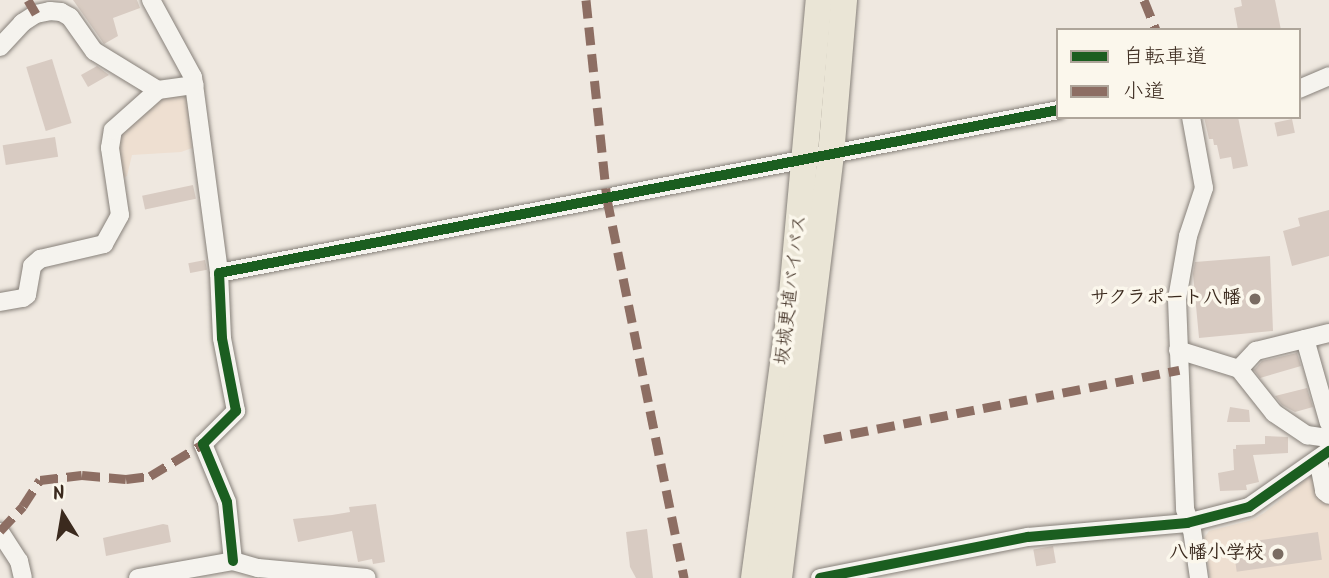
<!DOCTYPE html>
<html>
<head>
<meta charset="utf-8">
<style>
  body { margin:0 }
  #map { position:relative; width:1329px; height:578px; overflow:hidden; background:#efe8e0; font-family:Kalam,"Klee One",sans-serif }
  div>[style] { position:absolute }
  .built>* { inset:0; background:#eedfd1 }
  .building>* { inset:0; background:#d8cbc2; transform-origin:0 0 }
  .roads { filter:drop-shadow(0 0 2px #87817a) drop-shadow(0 0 2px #87817a) }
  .minor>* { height:18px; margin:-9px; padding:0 9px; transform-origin:9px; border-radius:9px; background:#f5f3ee }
  .highway>* { height:26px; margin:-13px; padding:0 13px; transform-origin:13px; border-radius:13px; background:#eae5d6 }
  .quiet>* { height:9px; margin-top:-4.5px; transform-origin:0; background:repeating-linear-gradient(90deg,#8d6e63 0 18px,transparent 0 27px) }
  .cycleway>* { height:10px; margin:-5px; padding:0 5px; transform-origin:5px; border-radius:5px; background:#1b5e20 }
  .dots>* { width:19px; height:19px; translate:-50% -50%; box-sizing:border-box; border:4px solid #fbf7ec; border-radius:50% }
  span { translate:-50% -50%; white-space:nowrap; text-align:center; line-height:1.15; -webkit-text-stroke:7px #fbf7ec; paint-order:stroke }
  .street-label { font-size:19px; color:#3b2a1e }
  .poi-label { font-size:19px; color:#3b2a1e; font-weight:700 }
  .right { translate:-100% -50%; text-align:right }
  .legend { position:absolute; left:1056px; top:28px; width:245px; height:91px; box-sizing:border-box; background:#fbf7ec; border:2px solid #aea59a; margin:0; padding:9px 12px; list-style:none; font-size:21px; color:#3b2a1e }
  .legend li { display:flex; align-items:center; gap:14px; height:35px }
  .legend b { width:35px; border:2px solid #aea59a }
  .north { position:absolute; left:28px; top:480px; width:70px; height:70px; -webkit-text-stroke:5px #fbf7ec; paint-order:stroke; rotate:349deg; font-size:19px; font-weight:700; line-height:28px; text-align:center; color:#3b2a1e }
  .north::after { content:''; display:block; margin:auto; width:24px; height:32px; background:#3b2a1e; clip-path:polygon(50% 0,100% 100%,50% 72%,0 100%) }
</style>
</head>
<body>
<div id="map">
  <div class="built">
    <div style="clip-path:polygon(187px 92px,192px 148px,181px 152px,132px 155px,127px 176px,119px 180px,117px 134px,161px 96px)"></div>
    <div style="clip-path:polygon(1329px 461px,1329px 578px,1210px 578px,1204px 538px,1209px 531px,1252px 520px,1264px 513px)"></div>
  </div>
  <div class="building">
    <div style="clip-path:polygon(73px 0,137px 0,140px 8px,113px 18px,118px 36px,104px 44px)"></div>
    <div style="clip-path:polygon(1241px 0,1275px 0,1281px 30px,1238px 30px,1234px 8px,1242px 6px)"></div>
    <div style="left:52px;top:59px;width:67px;height:27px;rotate:73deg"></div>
    <div style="clip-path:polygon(97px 66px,109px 75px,88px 87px,81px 75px)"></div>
    <div style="clip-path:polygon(1204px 117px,1238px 117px,1248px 166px,1233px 169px,1231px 157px,1220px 159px,1217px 145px,1214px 145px,1213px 139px,1209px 139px)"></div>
    <div style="left:1292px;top:119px;width:14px;height:18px;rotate:78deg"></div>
    <div style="left:55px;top:137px;width:20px;height:53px;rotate:81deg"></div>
    <div style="left:193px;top:185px;width:14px;height:52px;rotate:78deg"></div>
    <div style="clip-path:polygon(1329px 210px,1329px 256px,1292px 266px,1283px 231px,1300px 226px,1298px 218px)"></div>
    <div style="clip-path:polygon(1270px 256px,1273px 331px,1199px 338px,1193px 274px,1195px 262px)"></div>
    <div style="left:205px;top:260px;width:10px;height:17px;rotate:79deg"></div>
    <div style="clip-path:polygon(1297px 353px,1301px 366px,1260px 378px,1254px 370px,1262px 361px)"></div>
    <div style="clip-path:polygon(1307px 388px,1313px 407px,1295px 412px,1282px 405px,1275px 396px)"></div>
    <div style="clip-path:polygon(1230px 407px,1249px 410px,1250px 422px,1227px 422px)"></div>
    <div style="clip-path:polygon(1265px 436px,1288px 437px,1288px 453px,1253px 455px,1259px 482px,1246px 485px,1247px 490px,1220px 491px,1218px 473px,1234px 470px,1233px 449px,1236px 449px,1236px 445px,1265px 444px)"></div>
    <div style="clip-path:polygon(376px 504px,385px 562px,373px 564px,372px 559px,358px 562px,352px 531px,298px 542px,293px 519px,332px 515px,350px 512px,349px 507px)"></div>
    <div style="clip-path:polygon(163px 524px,168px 525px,171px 542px,106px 556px,103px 538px)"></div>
    <div style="clip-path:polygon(647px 529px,653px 578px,636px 578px,630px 567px,626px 532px)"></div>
    <div style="left:1318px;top:532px;width:28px;height:86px;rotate:82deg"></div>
    <div style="left:1053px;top:546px;width:17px;height:20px;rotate:80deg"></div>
  </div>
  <div class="roads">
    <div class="minor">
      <div style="left:151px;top:0;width:88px;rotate:61.4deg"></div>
      <div style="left:193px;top:77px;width:198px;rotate:82.4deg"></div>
      <div style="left:0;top:47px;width:33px;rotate:-47deg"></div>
      <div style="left:22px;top:23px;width:17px;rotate:-33deg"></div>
      <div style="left:36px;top:14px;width:14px;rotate:-12deg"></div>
      <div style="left:50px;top:11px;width:11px;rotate:5deg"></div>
      <div style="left:61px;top:12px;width:10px;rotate:29deg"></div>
      <div style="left:70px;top:17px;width:42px;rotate:54.8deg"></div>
      <div style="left:94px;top:51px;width:75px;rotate:31.4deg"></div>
      <div style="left:158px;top:90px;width:37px;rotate:-8deg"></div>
      <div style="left:1299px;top:89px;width:33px;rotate:-23deg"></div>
      <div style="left:1191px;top:117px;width:72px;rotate:79.6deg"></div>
      <div style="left:1204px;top:188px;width:51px;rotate:108.4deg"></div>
      <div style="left:1188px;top:236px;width:64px;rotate:99.9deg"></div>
      <div style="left:1177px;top:299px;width:210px;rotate:87.8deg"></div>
      <div style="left:1185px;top:509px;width:22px;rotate:72deg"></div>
      <div style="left:1192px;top:530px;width:49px;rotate:81.7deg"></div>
      <div style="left:0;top:302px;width:23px;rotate:-10deg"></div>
      <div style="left:23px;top:298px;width:5px;rotate:-37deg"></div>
      <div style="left:27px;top:295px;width:29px;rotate:-80deg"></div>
      <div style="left:32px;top:266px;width:11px;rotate:-41deg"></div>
      <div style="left:40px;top:259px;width:66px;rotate:-13.2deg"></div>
      <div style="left:104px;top:244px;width:33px;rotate:-61deg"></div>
      <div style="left:120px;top:215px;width:68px;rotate:-98.5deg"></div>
      <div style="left:110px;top:148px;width:18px;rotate:-81deg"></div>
      <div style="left:113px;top:130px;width:60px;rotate:-41.6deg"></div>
      <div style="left:1305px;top:339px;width:87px;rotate:74.1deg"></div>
      <div style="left:1178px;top:350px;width:64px;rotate:17.3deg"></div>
      <div style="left:1239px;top:369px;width:56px;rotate:51.5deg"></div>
      <div style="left:1274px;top:413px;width:40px;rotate:34deg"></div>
      <div style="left:1307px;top:435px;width:22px;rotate:8deg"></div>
      <div style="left:1239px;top:369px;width:25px;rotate:-47deg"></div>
      <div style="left:1256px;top:351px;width:75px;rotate:-13.9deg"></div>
      <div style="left:1318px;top:459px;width:33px;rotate:79deg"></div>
      <div style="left:1324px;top:491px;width:6px;rotate:39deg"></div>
      <div style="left:0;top:532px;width:35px;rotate:57deg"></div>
      <div style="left:19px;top:561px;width:17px;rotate:77deg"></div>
      <div style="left:233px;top:561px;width:59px;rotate:-95.8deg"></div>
      <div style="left:227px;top:502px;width:63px;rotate:-112.5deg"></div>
      <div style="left:203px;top:444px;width:47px;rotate:-45deg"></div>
      <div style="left:236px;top:411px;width:74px;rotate:-100.9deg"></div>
      <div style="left:222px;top:338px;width:65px;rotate:-92.6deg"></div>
      <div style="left:219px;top:273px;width:855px;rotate:-10.99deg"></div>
      <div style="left:138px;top:578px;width:97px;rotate:-10.1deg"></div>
      <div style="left:233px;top:561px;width:26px;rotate:16deg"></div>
      <div style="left:258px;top:568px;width:109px;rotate:5.2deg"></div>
      <div style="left:820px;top:578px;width:212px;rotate:-11.2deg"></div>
      <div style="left:1028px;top:537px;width:160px;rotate:-5deg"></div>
      <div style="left:1187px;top:523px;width:64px;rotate:-14.5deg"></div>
      <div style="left:1249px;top:507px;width:98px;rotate:-35deg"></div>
    </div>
    <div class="highway">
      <div style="left:754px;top:578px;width:275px;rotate:-82.3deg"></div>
      <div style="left:791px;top:305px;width:306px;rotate:-84.8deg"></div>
      <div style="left:779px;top:578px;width:426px;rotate:-83deg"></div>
      <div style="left:831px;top:155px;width:156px;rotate:-85.2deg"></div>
    </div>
  </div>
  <div class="quiet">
    <div style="left:28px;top:0;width:16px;rotate:60deg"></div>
    <div style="left:586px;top:0;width:200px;rotate:84deg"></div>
    <div style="left:607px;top:199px;width:387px;rotate:78.5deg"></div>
    <div style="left:1144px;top:0;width:32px;rotate:68deg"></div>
    <div style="left:824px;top:439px;width:362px;rotate:-11deg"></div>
    <div style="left:0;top:531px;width:34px;rotate:-47deg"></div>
    <div style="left:23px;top:506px;width:31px;rotate:-57deg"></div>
    <div style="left:40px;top:480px;width:42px;rotate:-6.8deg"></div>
    <div style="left:82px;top:475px;width:44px;rotate:5.2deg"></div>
    <div style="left:126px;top:479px;width:24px;rotate:-7deg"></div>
    <div style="left:150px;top:476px;width:62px;rotate:-31.1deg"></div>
  </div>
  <div class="cycleway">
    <div style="left:233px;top:561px;width:59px;rotate:-95.8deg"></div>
    <div style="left:227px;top:502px;width:63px;rotate:-112.5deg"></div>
    <div style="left:203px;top:444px;width:47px;rotate:-45deg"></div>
    <div style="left:236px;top:411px;width:74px;rotate:-100.9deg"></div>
    <div style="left:222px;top:338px;width:65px;rotate:-92.6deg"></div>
    <div style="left:219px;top:273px;width:855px;rotate:-10.99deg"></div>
    <div style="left:820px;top:578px;width:212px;rotate:-11.2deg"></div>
    <div style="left:1028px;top:537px;width:160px;rotate:-5deg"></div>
    <div style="left:1187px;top:523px;width:64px;rotate:-14.5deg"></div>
    <div style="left:1249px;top:507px;width:98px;rotate:-35deg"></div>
  </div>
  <div class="dots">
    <div style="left:1255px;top:299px;background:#7a6c62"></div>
    <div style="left:1278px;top:554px;background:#7a6c62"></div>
  </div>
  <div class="street-label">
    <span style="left:792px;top:290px;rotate:-83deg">坂城更埴バイパス</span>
  </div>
  <div class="poi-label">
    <span class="right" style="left:1241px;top:299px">サクラポート八幡</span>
    <span class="right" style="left:1264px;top:554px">八幡小学校</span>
  </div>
  <ul class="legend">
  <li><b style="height:9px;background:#1b5e20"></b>自転車道</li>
  <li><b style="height:9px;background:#8d6e63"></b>小道</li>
  </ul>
  <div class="north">N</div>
</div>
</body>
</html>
